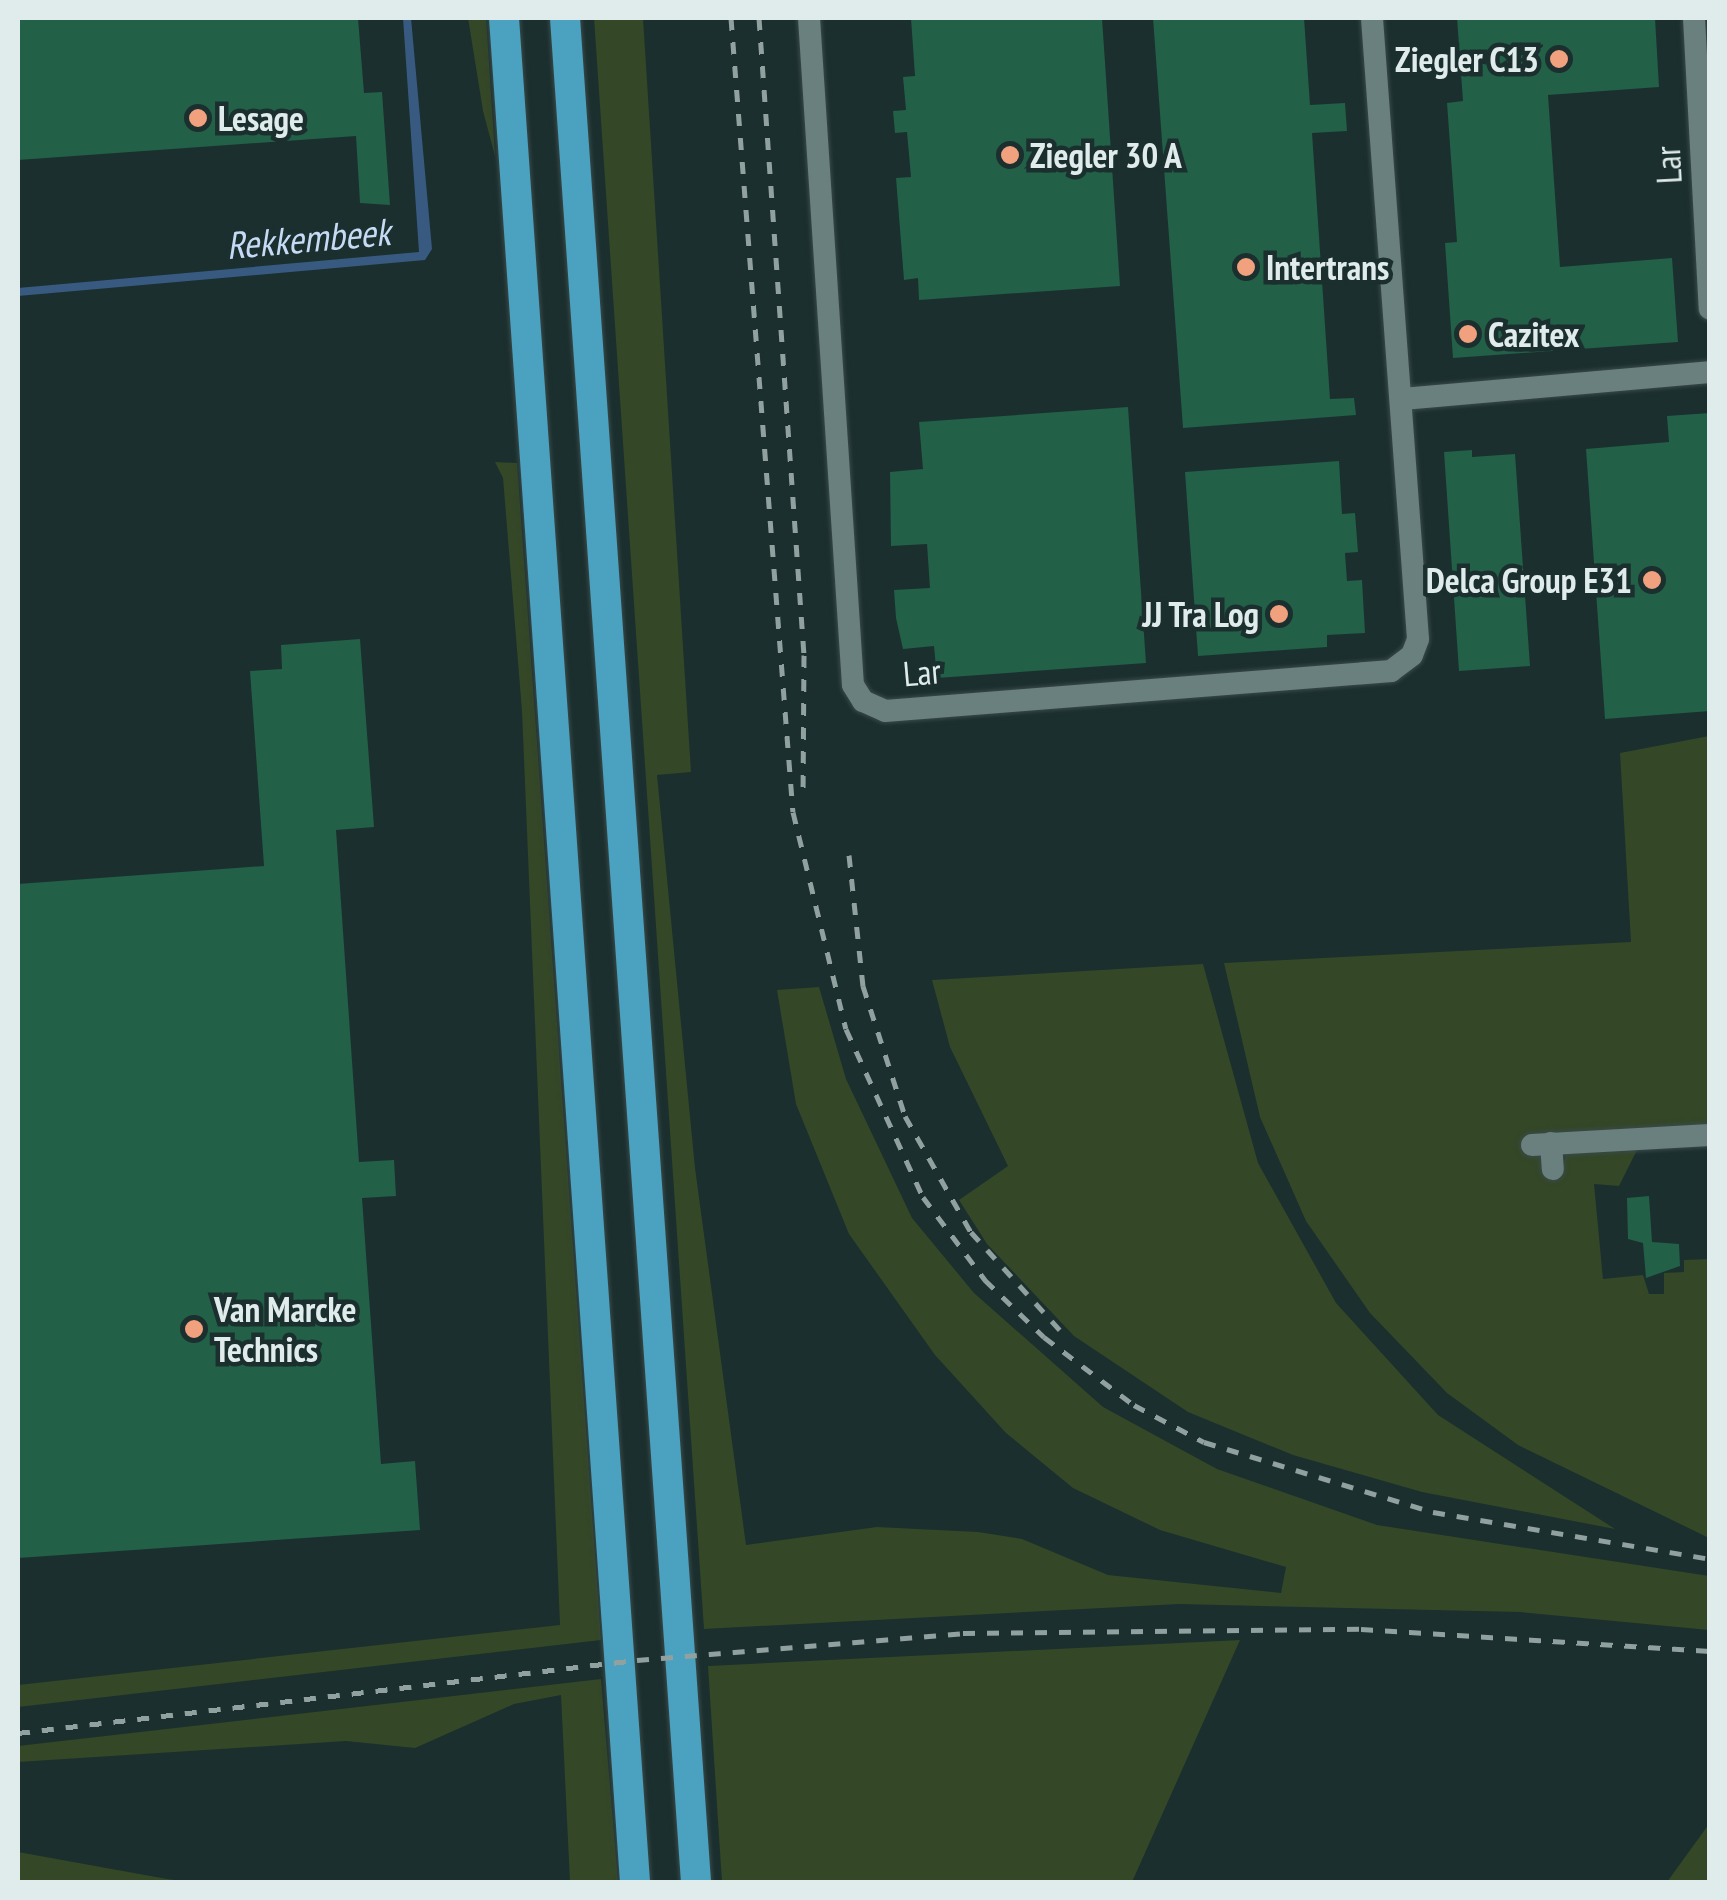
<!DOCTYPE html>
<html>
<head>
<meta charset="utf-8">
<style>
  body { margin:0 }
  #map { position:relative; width:1727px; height:1900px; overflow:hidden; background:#1b2f2e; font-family:"PT Sans Narrow",sans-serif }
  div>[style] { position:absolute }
  .green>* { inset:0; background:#344727 }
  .water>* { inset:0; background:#385a81 }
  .building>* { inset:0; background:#226047 }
  .roads { filter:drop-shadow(0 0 2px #394a49) drop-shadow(0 0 2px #394a49) }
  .minor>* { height:22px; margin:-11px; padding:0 11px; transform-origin:11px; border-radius:11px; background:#6a807f }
  .highway>* { height:30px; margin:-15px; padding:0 15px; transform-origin:15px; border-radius:15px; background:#4aa2c0 }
  .rail>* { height:5px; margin-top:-2.5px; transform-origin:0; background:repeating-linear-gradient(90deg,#91a1a0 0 12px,transparent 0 24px) }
  .dots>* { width:28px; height:28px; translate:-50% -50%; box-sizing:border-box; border:5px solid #1b2f2e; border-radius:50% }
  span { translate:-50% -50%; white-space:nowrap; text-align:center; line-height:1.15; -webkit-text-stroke:9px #1b2f2e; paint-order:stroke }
  .poi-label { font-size:35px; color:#e0eceb; font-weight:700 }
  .right { translate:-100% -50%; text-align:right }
  .left { translate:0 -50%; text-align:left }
  .street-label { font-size:35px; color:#e0eceb }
  .water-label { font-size:38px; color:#c5daf4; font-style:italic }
  .frame { position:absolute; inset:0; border:20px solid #e0eceb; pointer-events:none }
</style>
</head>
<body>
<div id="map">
  <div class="green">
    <div style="clip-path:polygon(468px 18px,486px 18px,495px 156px,483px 111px)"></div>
    <div style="clip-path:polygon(594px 18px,643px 18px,691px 772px,657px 775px,695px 1168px,746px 1545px,877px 1527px,978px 1532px,1022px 1539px,1108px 1575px,1281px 1593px,1286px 1567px,1160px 1530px,1073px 1488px,1006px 1433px,935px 1355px,849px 1234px,796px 1104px,777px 990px,819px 987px,846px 1079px,912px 1218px,974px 1293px,1103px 1407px,1217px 1469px,1377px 1525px,1709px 1576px,1709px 1630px,1520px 1612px,1179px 1604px,704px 1629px)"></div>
    <div style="clip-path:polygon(495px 462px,517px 463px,601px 1640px,18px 1707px,18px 1685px,560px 1625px,522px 711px,503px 478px)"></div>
    <div style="clip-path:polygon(1709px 736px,1709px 1128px,1538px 1154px,1560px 1177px,1567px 1150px,1640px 1144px,1619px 1186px,1594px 1184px,1603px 1279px,1643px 1275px,1649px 1294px,1664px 1294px,1664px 1273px,1684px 1272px,1684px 1260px,1709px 1259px,1709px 1538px,1518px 1445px,1447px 1393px,1370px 1313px,1306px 1221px,1260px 1117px,1224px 963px,1631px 942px,1620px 753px)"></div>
    <div style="clip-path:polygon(1203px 964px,1258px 1163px,1336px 1303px,1438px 1415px,1615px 1529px,1422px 1492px,1293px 1455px,1188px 1412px,1074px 1336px,987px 1244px,959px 1200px,1008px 1166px,950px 1047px,932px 980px)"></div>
    <div style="clip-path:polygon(1240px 1640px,1132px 1882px,722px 1882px,708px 1666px)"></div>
    <div style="clip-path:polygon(601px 1679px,618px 1882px,570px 1882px,561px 1695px,514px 1704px,415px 1748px,346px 1741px,18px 1762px,18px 1746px)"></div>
    <div style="clip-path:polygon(1709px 1824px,1709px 1882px,1667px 1882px)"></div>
    <div style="clip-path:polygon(18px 1852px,167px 1879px,190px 1882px,18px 1882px)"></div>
  </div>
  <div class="water">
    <div style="clip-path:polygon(403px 18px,411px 18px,432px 249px,425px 260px,18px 296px,18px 288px,419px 252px)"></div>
  </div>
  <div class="building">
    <div style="clip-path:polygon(18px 18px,358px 18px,364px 93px,382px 92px,390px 205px,360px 203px,356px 136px,18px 160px)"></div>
    <div style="clip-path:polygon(911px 18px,1102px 18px,1120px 286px,919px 300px,918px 278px,904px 280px,896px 178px,911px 177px,907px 132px,895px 133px,893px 111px,906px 110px,903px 77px,915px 76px)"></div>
    <div style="clip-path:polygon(1153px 18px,1304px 18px,1310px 105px,1345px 103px,1347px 131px,1312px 133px,1330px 399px,1354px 398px,1356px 415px,1183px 428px)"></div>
    <div style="clip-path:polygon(1457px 18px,1655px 18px,1659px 87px,1548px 95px,1560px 267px,1672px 258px,1678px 342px,1453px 358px,1445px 243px,1457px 242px,1447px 103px,1463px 101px)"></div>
    <div style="clip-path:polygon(1128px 407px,1146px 663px,937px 678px,934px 646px,903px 649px,896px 618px,894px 590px,930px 588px,927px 544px,891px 546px,890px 472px,923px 469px,919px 422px)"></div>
    <div style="clip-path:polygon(1710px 413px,1710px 711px,1605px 719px,1586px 449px,1669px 442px,1667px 416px)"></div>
    <div style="clip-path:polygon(1472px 450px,1472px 457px,1515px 454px,1530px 666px,1459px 671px,1444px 452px)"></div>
    <div style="clip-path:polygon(1339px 461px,1342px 514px,1355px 513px,1358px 552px,1345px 553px,1347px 581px,1362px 580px,1365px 633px,1327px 635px,1327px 647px,1198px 656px,1185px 472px)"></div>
    <div style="clip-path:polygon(360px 639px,374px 827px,336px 830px,359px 1162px,394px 1160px,396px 1196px,362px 1198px,381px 1464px,415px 1461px,420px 1530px,18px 1558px,18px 884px,264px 866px,250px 671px,282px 669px,281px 645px)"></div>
    <div style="clip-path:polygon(1649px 1196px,1652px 1242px,1679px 1244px,1680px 1266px,1646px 1278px,1643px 1243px,1628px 1239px,1627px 1198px)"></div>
  </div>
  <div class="roads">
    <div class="minor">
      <div style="left:809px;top:18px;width:668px;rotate:86.23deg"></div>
      <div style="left:853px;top:685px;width:19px;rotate:58deg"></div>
      <div style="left:863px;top:701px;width:24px;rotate:24deg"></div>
      <div style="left:885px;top:711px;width:508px;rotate:-4.52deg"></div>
      <div style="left:1391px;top:671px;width:26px;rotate:-37deg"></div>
      <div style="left:1412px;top:655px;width:17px;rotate:-69deg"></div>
      <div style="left:1418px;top:639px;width:623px;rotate:-94.24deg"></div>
      <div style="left:1694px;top:18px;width:291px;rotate:86.9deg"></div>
      <div style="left:1402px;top:399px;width:309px;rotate:-5deg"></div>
      <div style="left:1551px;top:1143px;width:26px;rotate:86deg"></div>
      <div style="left:1532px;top:1145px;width:178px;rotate:-3.2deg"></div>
    </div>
    <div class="highway">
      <div style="left:504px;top:18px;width:1869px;rotate:85.98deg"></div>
      <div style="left:565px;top:18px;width:1869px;rotate:85.98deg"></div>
    </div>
  </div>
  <div class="rail">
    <div style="left:731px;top:18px;width:796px;rotate:85.54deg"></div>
    <div style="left:793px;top:812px;width:223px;rotate:76.3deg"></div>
    <div style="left:846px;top:1029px;width:185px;rotate:65.4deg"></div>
    <div style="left:923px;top:1197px;width:104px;rotate:53.2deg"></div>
    <div style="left:985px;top:1280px;width:82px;rotate:44deg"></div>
    <div style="left:1044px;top:1337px;width:113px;rotate:37.1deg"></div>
    <div style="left:1134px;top:1405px;width:79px;rotate:27.9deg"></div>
    <div style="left:1204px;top:1442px;width:239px;rotate:17deg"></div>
    <div style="left:1433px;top:1512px;width:281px;rotate:9.6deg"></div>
    <div style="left:759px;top:18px;width:639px;rotate:85.96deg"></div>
    <div style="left:804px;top:655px;width:142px;rotate:90.4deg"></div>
    <div style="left:849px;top:855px;width:132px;rotate:83.9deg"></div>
    <div style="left:863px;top:986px;width:137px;rotate:72.1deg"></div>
    <div style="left:905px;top:1116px;width:133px;rotate:60.4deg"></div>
    <div style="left:971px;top:1232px;width:144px;rotate:47.8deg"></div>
    <div style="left:18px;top:1733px;width:623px;rotate:-6.73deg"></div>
    <div style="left:637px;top:1660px;width:327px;rotate:-4.7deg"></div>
    <div style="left:963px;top:1633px;width:398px;rotate:-0.6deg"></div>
    <div style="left:1361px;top:1629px;width:350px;rotate:3.6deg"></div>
  </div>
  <div class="dots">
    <div style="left:1559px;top:59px;background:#f1a17d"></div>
    <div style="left:198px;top:118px;background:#f1a17d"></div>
    <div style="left:1010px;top:155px;background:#f1a17d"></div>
    <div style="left:1246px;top:267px;background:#f1a17d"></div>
    <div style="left:1468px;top:334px;background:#f1a17d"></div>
    <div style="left:1652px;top:580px;background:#f1a17d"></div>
    <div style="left:1279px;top:614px;background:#f1a17d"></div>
    <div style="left:194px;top:1329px;background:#f1a17d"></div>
  </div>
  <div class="poi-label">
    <span class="right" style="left:1539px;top:59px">Ziegler C13</span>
    <span class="left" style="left:218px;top:118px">Lesage</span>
    <span class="left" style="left:1030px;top:155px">Ziegler 30 A</span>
    <span class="left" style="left:1266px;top:267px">Intertrans</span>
    <span class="left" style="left:1488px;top:334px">Cazitex</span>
    <span class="right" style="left:1632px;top:580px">Delca Group E31</span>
    <span class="right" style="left:1259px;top:614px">JJ Tra Log</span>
    <span class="left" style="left:214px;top:1329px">Van Marcke<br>Technics</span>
  </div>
  <div class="street-label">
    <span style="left:1668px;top:165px;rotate:-93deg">Lar</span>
    <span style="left:922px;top:672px;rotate:-5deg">Lar</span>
  </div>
  <div class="water-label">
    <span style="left:308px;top:238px;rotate:-5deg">Rekkembeek</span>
  </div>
  <div class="frame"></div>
</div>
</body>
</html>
